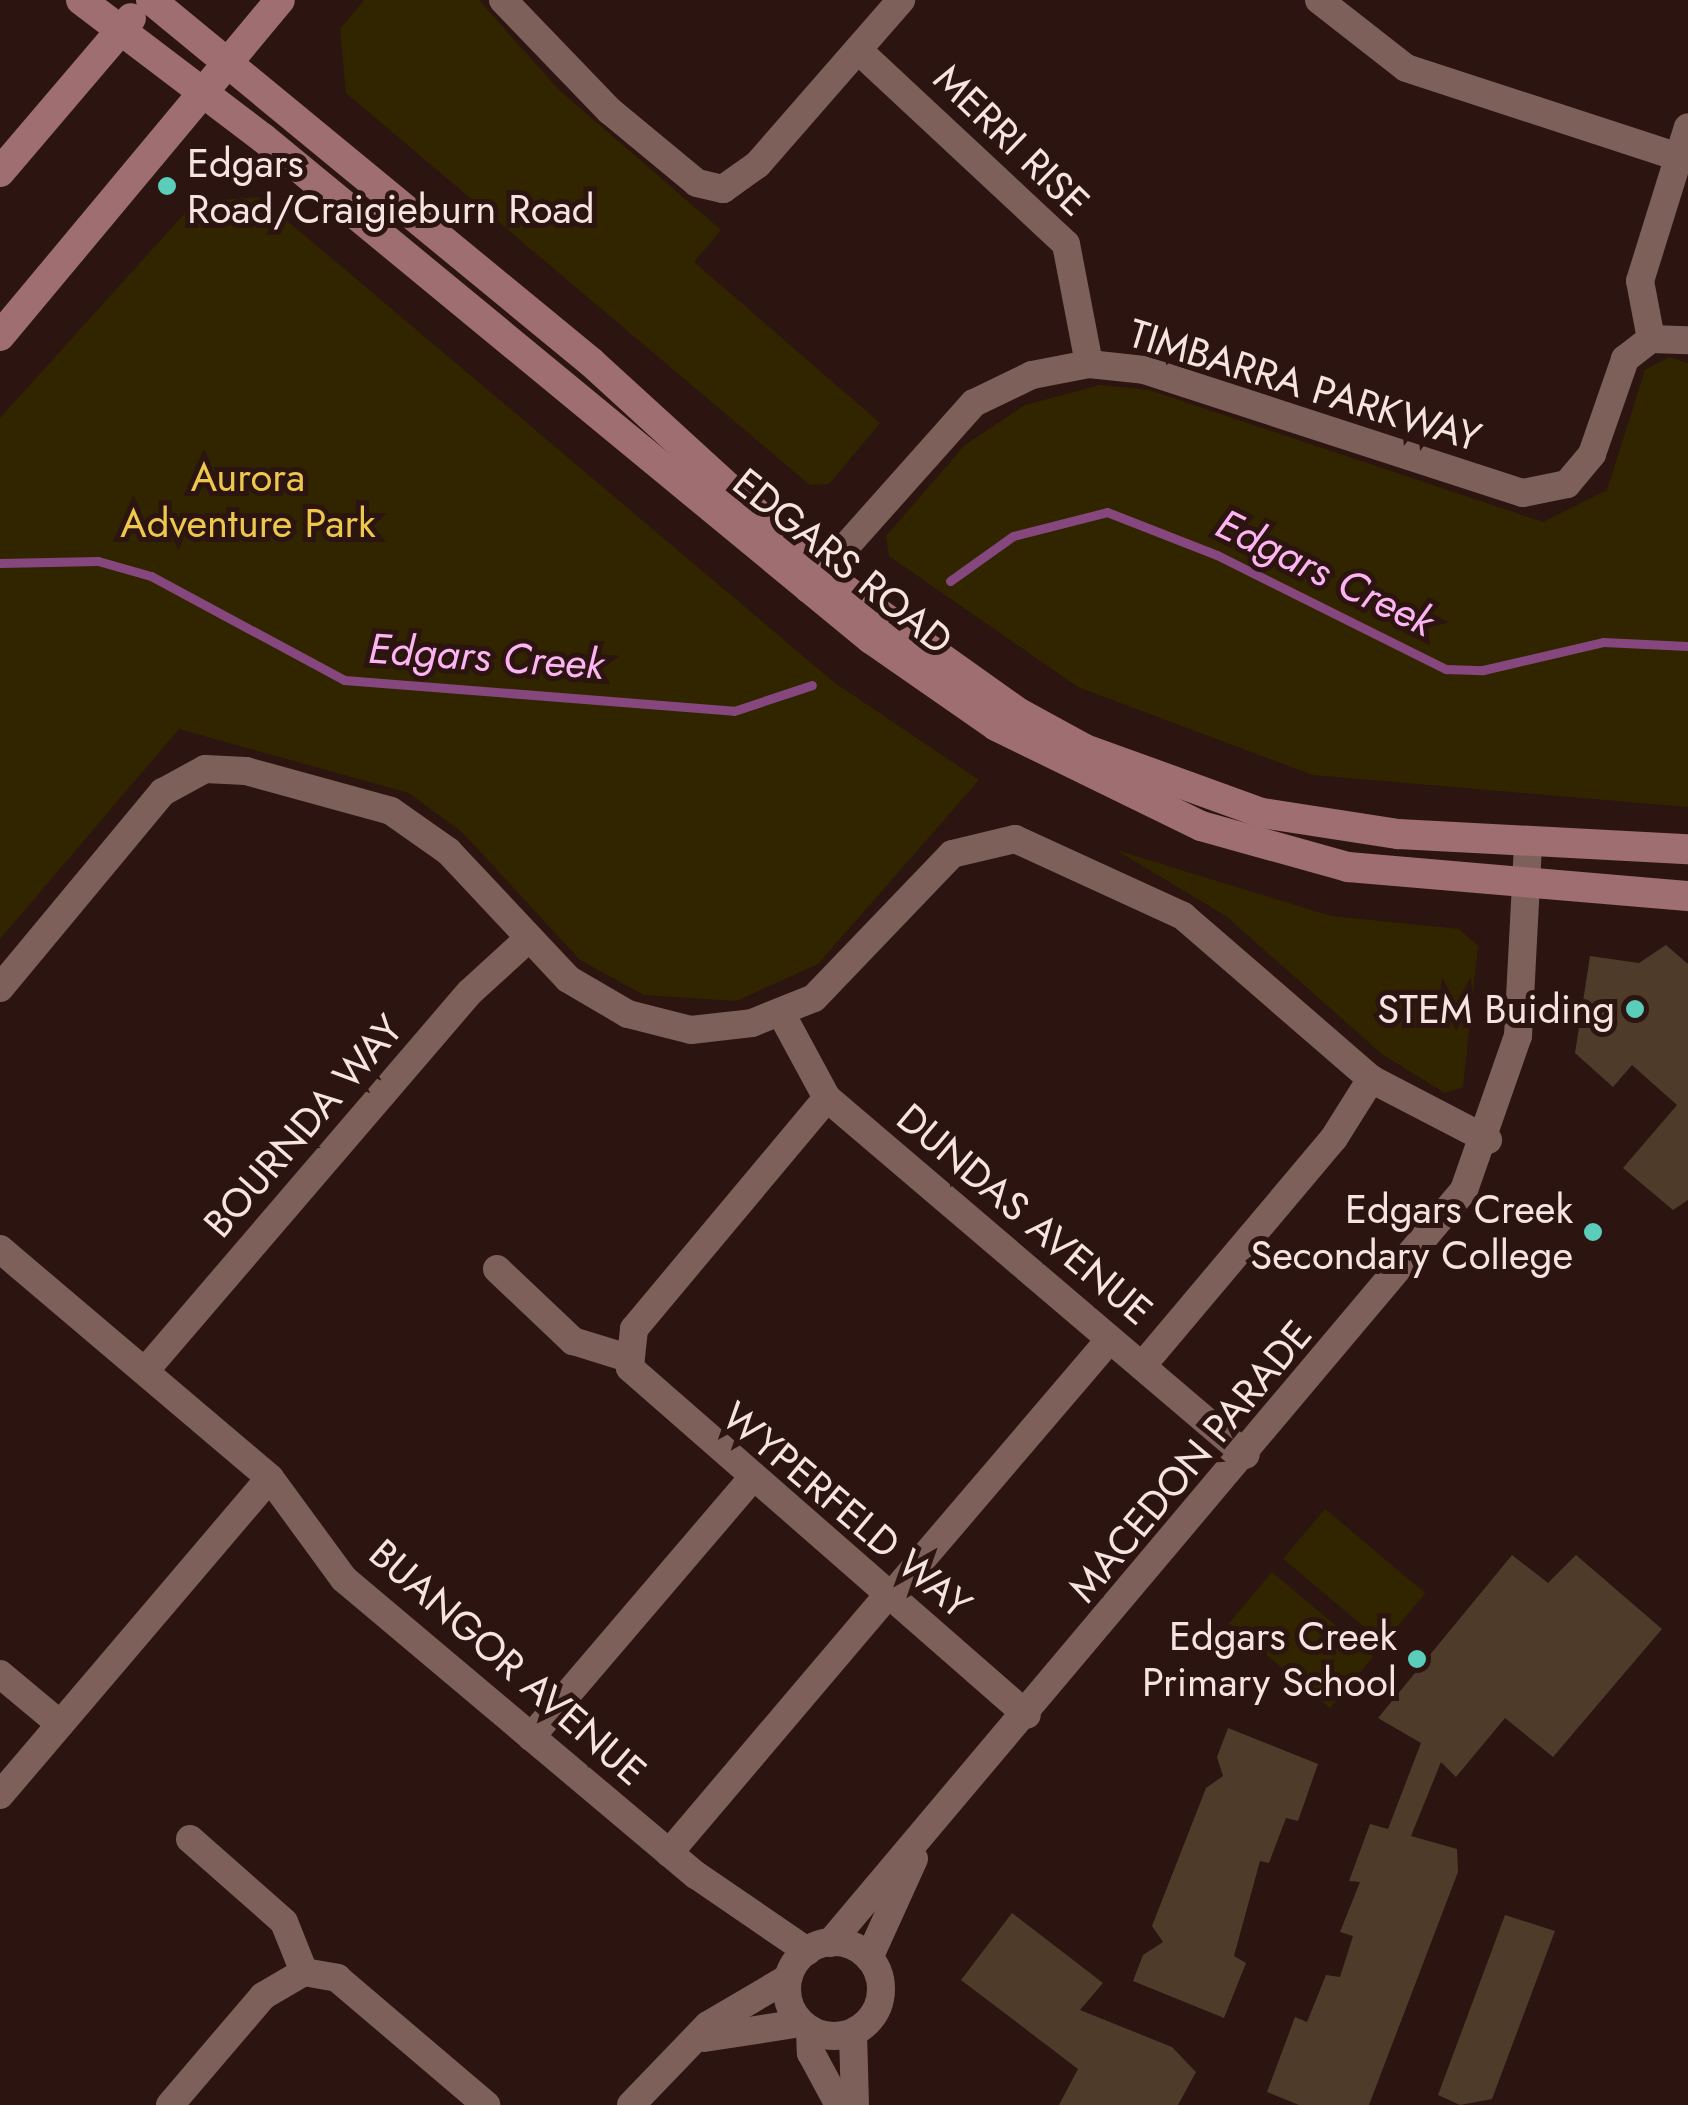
<!DOCTYPE html>
<html>
<head>
<meta charset="utf-8">
<style>
  body { margin:0 }
  #map { position:relative; width:1688px; height:2105px; overflow:hidden; background:#2c1410; font-family:Jost,sans-serif }
  div>[style] { position:absolute }
  .green>* { inset:0; background:#312500; transform-origin:0 0 }
  .stream>* { height:9px; margin:-4.5px; padding:0 4.5px; transform-origin:4.5px; border-radius:4.5px; background:#86477f }
  .building>* { inset:0; background:#4f3b29 }
  .street>* { height:28px; margin:-14px; padding:0 14px; transform-origin:14px; border-radius:14px; background:#7e605a }
  .street>.ring { margin:-14px; padding:0; box-sizing:content-box; background:none; border:28px solid #7e605a; border-radius:50% }
  .secondary>* { height:30px; margin:-15px; padding:0 15px; transform-origin:15px; border-radius:15px; background:#9e6e71 }
  .dots>* { width:28px; height:28px; translate:-50% -50%; box-sizing:border-box; border:5px solid #2c1410; border-radius:50% }
  span { translate:-50% -50%; white-space:nowrap; text-align:center; line-height:1.15; -webkit-text-stroke:10px #2c1410; paint-order:stroke }
  .street-label { font-size:40px; color:#f6e4e0 }
  .poi-label { font-size:40px; color:#f6e4e0 }
  .left { translate:0 -50%; text-align:left }
  .right { translate:-100% -50%; text-align:right }
  .park-label { font-size:40px; color:#eec74d }
  .water-label { font-size:42px; color:#fcb4f2; font-style:italic }
</style>
</head>
<body>
<div id="map">
  <div class="green">
    <div style="clip-path:polygon(364px 0,479px 0,558px 89px,721px 230px,694px 262px,880px 423px,829px 484px,810px 485px,346px 93px,340px 29px)"></div>
    <div style="clip-path:polygon(259px 197px,835px 683px,979px 780px,818px 964px,736px 1001px,644px 995px,580px 960px,463px 833px,409px 793px,179px 729px,0 939px,0 418px,195px 202px)"></div>
    <div style="clip-path:polygon(1669px 357px,1688px 363px,1688px 807px,1313px 775px,1078px 687px,889px 556px,886px 536px,965px 445px,1025px 405px,1100px 385px,1149px 390px,1543px 522px,1607px 490px,1645px 370px)"></div>
    <div style="clip-path:polygon(1116px 850px,1331px 916px,1459px 929px,1478px 946px,1463px 1087px,1445px 1093px,1382px 1054px,1226px 916px)"></div>
    <div style="left:1325px;top:1509px;width:131px;height:65px;rotate:40deg"></div>
    <div style="left:1272px;top:1572px;width:132px;height:67px;rotate:40deg"></div>
  </div>
  <div class="stream">
    <div style="left:0;top:563px;width:98px;rotate:-1.2deg"></div>
    <div style="left:98px;top:561px;width:55px;rotate:15.8deg"></div>
    <div style="left:151px;top:576px;width:219px;rotate:28.3deg"></div>
    <div style="left:344px;top:680px;width:391px;rotate:4.5deg"></div>
    <div style="left:734px;top:711px;width:82px;rotate:-18.4deg"></div>
    <div style="left:950px;top:581px;width:77px;rotate:-35.5deg"></div>
    <div style="left:1013px;top:536px;width:97px;rotate:-14.3deg"></div>
    <div style="left:1107px;top:512px;width:118px;rotate:21.4deg"></div>
    <div style="left:1217px;top:555px;width:256px;rotate:26.5deg"></div>
    <div style="left:1446px;top:669px;width:37px;rotate:2deg"></div>
    <div style="left:1483px;top:670px;width:123px;rotate:-13.1deg"></div>
    <div style="left:1603px;top:642px;width:85px;rotate:2.7deg"></div>
  </div>
  <div class="building">
    <div style="clip-path:polygon(1666px 945px,1688px 964px,1688px 1200px,1673px 1210px,1623px 1168px,1677px 1105px,1632px 1065px,1613px 1087px,1575px 1053px,1590px 956px,1639px 963px)"></div>
    <div style="clip-path:polygon(1512px 1555px,1548px 1583px,1576px 1555px,1662px 1629px,1553px 1757px,1505px 1718px,1456px 1777px,1441px 1762px,1411px 1836px,1457px 1849px,1458px 1872px,1369px 2105px,1299px 2105px,1267px 2092px,1295px 2017px,1307px 2022px,1326px 1975px,1340px 1977px,1353px 1936px,1340px 1932px,1360px 1882px,1349px 1881px,1370px 1824px,1388px 1829px,1421px 1743px,1378px 1718px)"></div>
    <div style="clip-path:polygon(1228px 1728px,1318px 1764px,1298px 1821px,1286px 1818px,1269px 1863px,1260px 1861px,1234px 1956px,1246px 1963px,1224px 2018px,1133px 1981px,1143px 1955px,1163px 1942px,1152px 1926px,1206px 1788px,1223px 1776px,1217px 1757px)"></div>
    <div style="clip-path:polygon(1012px 1913px,1103px 1983px,1080px 2010px,1172px 2047px,1196px 2072px,1178px 2105px,1059px 2105px,1078px 2069px,961px 1980px)"></div>
    <div style="clip-path:polygon(1505px 1915px,1555px 1931px,1492px 2099px,1460px 2105px,1438px 2095px)"></div>
  </div>
  <div class="street">
    <div style="left:503px;top:0;width:154px;rotate:46.1deg"></div>
    <div style="left:610px;top:111px;width:113px;rotate:39.6deg"></div>
    <div style="left:697px;top:183px;width:27px;rotate:13deg"></div>
    <div style="left:723px;top:189px;width:43px;rotate:-35.5deg"></div>
    <div style="left:758px;top:164px;width:218px;rotate:-48.9deg"></div>
    <div style="left:1319px;top:0;width:110px;rotate:38deg"></div>
    <div style="left:1406px;top:68px;width:287px;rotate:18.1deg"></div>
    <div style="left:858px;top:50px;width:284px;rotate:43deg"></div>
    <div style="left:1066px;top:244px;width:122px;rotate:79.1deg"></div>
    <div style="left:1651px;top:339px;width:37px;rotate:2deg"></div>
    <div style="left:808px;top:589px;width:249px;rotate:-48.3deg"></div>
    <div style="left:974px;top:403px;width:64px;rotate:-25.8deg"></div>
    <div style="left:1032px;top:375px;width:58px;rotate:-10.9deg"></div>
    <div style="left:1089px;top:364px;width:55px;rotate:6.2deg"></div>
    <div style="left:1144px;top:370px;width:398px;rotate:18deg"></div>
    <div style="left:1523px;top:493px;width:45px;rotate:-11.6deg"></div>
    <div style="left:1567px;top:484px;width:39px;rotate:-50deg"></div>
    <div style="left:1592px;top:454px;width:101px;rotate:-70.8deg"></div>
    <div style="left:1625px;top:359px;width:33px;rotate:-38deg"></div>
    <div style="left:1651px;top:339px;width:59px;rotate:-100.7deg"></div>
    <div style="left:1640px;top:281px;width:161px;rotate:-72.7deg"></div>
    <div style="left:0;top:988px;width:255px;rotate:-50.3deg"></div>
    <div style="left:163px;top:792px;width:48px;rotate:-28.7deg"></div>
    <div style="left:205px;top:769px;width:41px;rotate:2.8deg"></div>
    <div style="left:246px;top:771px;width:150px;rotate:15.4deg"></div>
    <div style="left:391px;top:811px;width:70px;rotate:35.1deg"></div>
    <div style="left:448px;top:851px;width:175px;rotate:46.8deg"></div>
    <div style="left:568px;top:979px;width:69px;rotate:30.3deg"></div>
    <div style="left:628px;top:1014px;width:65px;rotate:14.3deg"></div>
    <div style="left:691px;top:1030px;width:61px;rotate:-6.5deg"></div>
    <div style="left:752px;top:1023px;width:67px;rotate:-22deg"></div>
    <div style="left:814px;top:998px;width:199px;rotate:-46.2deg"></div>
    <div style="left:952px;top:854px;width:65px;rotate:-13.4deg"></div>
    <div style="left:1015px;top:839px;width:185px;rotate:24.6deg"></div>
    <div style="left:1183px;top:916px;width:249px;rotate:40.9deg"></div>
    <div style="left:1371px;top:1079px;width:132px;rotate:27.5deg"></div>
    <div style="left:781px;top:1013px;width:97px;rotate:61.6deg"></div>
    <div style="left:827px;top:1098px;width:550px;rotate:40.43deg"></div>
    <div style="left:827px;top:1098px;width:301px;rotate:129.9deg"></div>
    <div style="left:634px;top:1329px;width:39px;rotate:96deg"></div>
    <div style="left:630px;top:1368px;width:527px;rotate:41.16deg"></div>
    <div style="left:0;top:1249px;width:354px;rotate:40.3deg"></div>
    <div style="left:270px;top:1478px;width:125px;rotate:53.8deg"></div>
    <div style="left:344px;top:1579px;width:460px;rotate:40.1deg"></div>
    <div style="left:696px;top:1875px;width:135px;rotate:34.4deg"></div>
    <div style="left:497px;top:1269px;width:105px;rotate:43.5deg"></div>
    <div style="left:573px;top:1341px;width:58px;rotate:17.2deg"></div>
    <div style="left:1142px;top:1366px;width:298px;rotate:-49.9deg"></div>
    <div style="left:1334px;top:1138px;width:70px;rotate:-57.9deg"></div>
    <div style="left:145px;top:1371px;width:499px;rotate:-49.4deg"></div>
    <div style="left:470px;top:992px;width:79px;rotate:-42.4deg"></div>
    <div style="left:889px;top:1598px;width:340px;rotate:-49.5deg"></div>
    <div style="left:0;top:1674px;width:78px;rotate:39.8deg"></div>
    <div style="left:531px;top:1737px;width:337px;rotate:-49.5deg"></div>
    <div style="left:0;top:1795px;width:416px;rotate:-49.6deg"></div>
    <div style="left:190px;top:1839px;width:125px;rotate:41.4deg"></div>
    <div style="left:284px;top:1922px;width:54px;rotate:68.2deg"></div>
    <div style="left:304px;top:1972px;width:34px;rotate:10deg"></div>
    <div style="left:337px;top:1978px;width:196px;rotate:40.4deg"></div>
    <div style="left:669px;top:1853px;width:337px;rotate:-49.7deg"></div>
    <div class="ring" style="left:787px;top:1942px;width:66px;height:66px"></div>
    <div style="left:830px;top:1943px;width:984px;rotate:-49.9deg"></div>
    <div style="left:1464px;top:1190px;width:163px;rotate:-70.7deg"></div>
    <div style="left:1518px;top:1036px;width:193px;rotate:-87deg"></div>
    <div style="left:869px;top:1958px;width:109px;rotate:-65.6deg"></div>
    <div style="left:810px;top:2030px;width:23px;rotate:88deg"></div>
    <div style="left:811px;top:2053px;width:59px;rotate:61.7deg"></div>
    <div style="left:853px;top:2033px;width:72px;rotate:88.4deg"></div>
    <div style="left:704px;top:2038px;width:98px;rotate:-8.8deg"></div>
    <div style="left:170px;top:2105px;width:143px;rotate:-49.5deg"></div>
    <div style="left:263px;top:1996px;width:48px;rotate:-30.3deg"></div>
    <div style="left:631px;top:2105px;width:111px;rotate:-46.1deg"></div>
    <div style="left:708px;top:2025px;width:93px;rotate:-30.4deg"></div>
  </div>
  <div class="secondary">
    <div style="left:81px;top:0;width:228px;rotate:37.2deg"></div>
    <div style="left:263px;top:138px;width:788px;rotate:39.49deg"></div>
    <div style="left:871px;top:639px;width:152px;rotate:34.8deg"></div>
    <div style="left:996px;top:726px;width:228px;rotate:26deg"></div>
    <div style="left:1201px;top:826px;width:153px;rotate:15.6deg"></div>
    <div style="left:1348px;top:867px;width:341px;rotate:4.9deg"></div>
    <div style="left:151px;top:0;width:570px;rotate:39.45deg"></div>
    <div style="left:591px;top:362px;width:313px;rotate:42.4deg"></div>
    <div style="left:822px;top:573px;width:242px;rotate:35.4deg"></div>
    <div style="left:1019px;top:713px;width:75px;rotate:28.6deg"></div>
    <div style="left:1085px;top:749px;width:188px;rotate:19.9deg"></div>
    <div style="left:1262px;top:813px;width:138px;rotate:8.8deg"></div>
    <div style="left:1398px;top:834px;width:290px;rotate:3deg"></div>
    <div style="left:0;top:172px;width:202px;rotate:-49.6deg"></div>
    <div style="left:0;top:336px;width:437px;rotate:-50.2deg"></div>
  </div>
  <div class="dots">
    <div style="left:167px;top:186px;background:#5bcebb"></div>
    <div style="left:1635px;top:1009px;background:#5bcebb"></div>
    <div style="left:1593px;top:1232px;background:#5bcebb"></div>
    <div style="left:1417px;top:1659px;background:#5bcebb"></div>
  </div>
  <div class="street-label">
    <span style="left:1012px;top:140px;rotate:44deg">MERRI RISE</span>
    <span style="left:1305px;top:385px;rotate:17deg">TIMBARRA PARKWAY</span>
    <span style="left:843px;top:561px;rotate:39deg">EDGARS ROAD</span>
    <span style="left:303px;top:1126px;rotate:-49deg">BOURNDA WAY</span>
    <span style="left:1025px;top:1214px;rotate:40deg">DUNDAS AVENUE</span>
    <span style="left:1190px;top:1461px;rotate:-50deg">MACEDON PARADE</span>
    <span style="left:847px;top:1510px;rotate:40deg">WYPERFELD WAY</span>
    <span style="left:508px;top:1662px;rotate:41deg">BUANGOR AVENUE</span>
  </div>
  <div class="poi-label">
    <span class="left" style="left:187px;top:186px">Edgars<br>Road/Craigieburn Road</span>
    <span class="right" style="left:1615px;top:1009px">STEM Buiding</span>
    <span class="right" style="left:1573px;top:1232px">Edgars Creek<br>Secondary College</span>
    <span class="right" style="left:1397px;top:1659px">Edgars Creek<br>Primary School</span>
  </div>
  <div class="park-label">
    <span style="left:248px;top:500px">Aurora<br>Adventure Park</span>
  </div>
  <div class="water-label">
    <span style="left:1325px;top:573px;rotate:26deg">Edgars Creek</span>
    <span style="left:486px;top:657px;rotate:4deg">Edgars Creek</span>
  </div>
</div>
</body>
</html>
